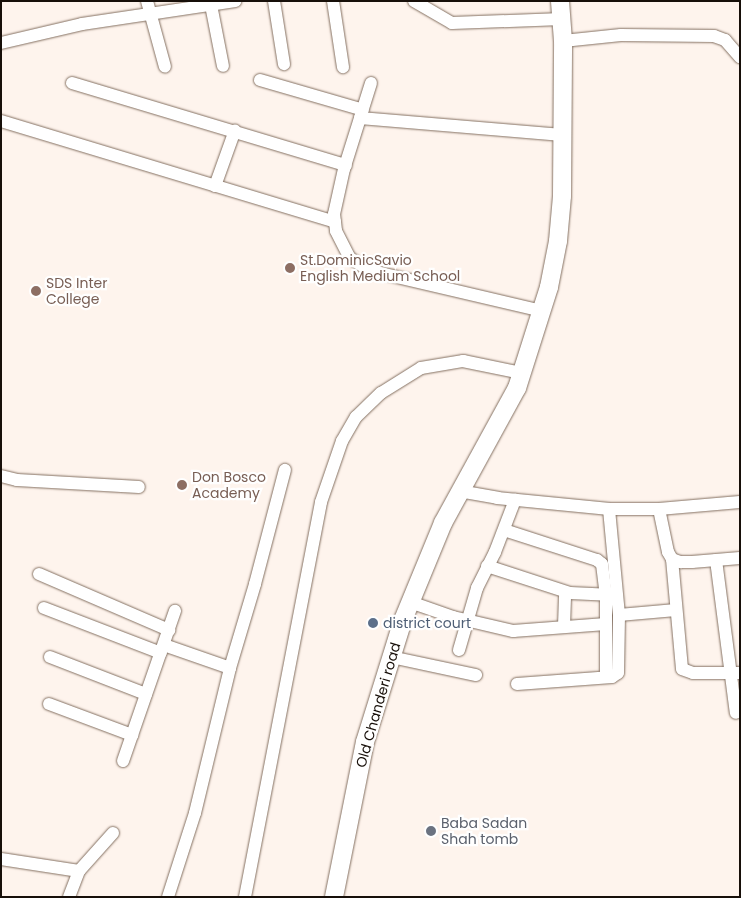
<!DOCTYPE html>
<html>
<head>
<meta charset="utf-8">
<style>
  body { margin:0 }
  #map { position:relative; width:741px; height:898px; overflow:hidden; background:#fef4ed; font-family:Poppins,sans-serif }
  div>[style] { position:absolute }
  .roads { filter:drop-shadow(0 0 1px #847061) drop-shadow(0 0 1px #847061) }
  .street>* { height:12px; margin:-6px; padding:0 6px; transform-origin:6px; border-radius:6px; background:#fff }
  .secondary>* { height:18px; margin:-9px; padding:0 9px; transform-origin:9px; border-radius:9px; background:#fff }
  .dots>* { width:14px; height:14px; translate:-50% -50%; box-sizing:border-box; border:2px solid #fff; border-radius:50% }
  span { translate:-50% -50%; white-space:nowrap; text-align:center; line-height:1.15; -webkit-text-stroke:4.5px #fff; paint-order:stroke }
  .education-label { font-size:14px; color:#785e54 }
  .left { translate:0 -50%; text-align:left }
  .service-label { font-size:14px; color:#4e5e75 }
  .street-label { font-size:14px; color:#170f09 }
  .worship-label { font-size:14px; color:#5b616d }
  .frame { position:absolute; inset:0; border:2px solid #170f09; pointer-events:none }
</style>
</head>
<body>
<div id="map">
  <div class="roads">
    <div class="street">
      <div style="left:147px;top:1px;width:68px;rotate:74.7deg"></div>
      <div style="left:274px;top:1px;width:64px;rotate:81deg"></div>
      <div style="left:333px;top:1px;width:67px;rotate:81.4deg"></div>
      <div style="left:414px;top:1px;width:44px;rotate:30.1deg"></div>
      <div style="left:452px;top:23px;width:110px;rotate:-2.1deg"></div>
      <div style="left:211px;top:5px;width:62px;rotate:78.9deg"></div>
      <div style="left:563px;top:41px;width:58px;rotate:-5.9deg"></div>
      <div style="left:621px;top:35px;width:93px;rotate:0.6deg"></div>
      <div style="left:714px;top:36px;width:12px;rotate:20deg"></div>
      <div style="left:725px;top:40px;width:23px;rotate:49deg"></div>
      <div style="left:1px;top:43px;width:83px;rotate:-13.2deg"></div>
      <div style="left:82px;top:24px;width:155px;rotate:-8.5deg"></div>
      <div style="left:260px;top:80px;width:107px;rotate:16.2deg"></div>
      <div style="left:72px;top:83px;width:286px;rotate:16.7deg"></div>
      <div style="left:371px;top:83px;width:90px;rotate:107.4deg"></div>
      <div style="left:344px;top:169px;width:46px;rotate:102.5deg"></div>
      <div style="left:334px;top:214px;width:17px;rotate:83deg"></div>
      <div style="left:336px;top:231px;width:30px;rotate:63deg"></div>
      <div style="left:350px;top:258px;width:17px;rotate:33deg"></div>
      <div style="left:364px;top:267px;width:17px;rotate:21deg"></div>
      <div style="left:380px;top:273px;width:166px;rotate:13.2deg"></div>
      <div style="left:360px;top:118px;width:203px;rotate:4.8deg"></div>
      <div style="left:1px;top:121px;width:349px;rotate:16.8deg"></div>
      <div style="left:215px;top:186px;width:59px;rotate:-70.3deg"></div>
      <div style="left:1px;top:476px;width:16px;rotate:14deg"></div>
      <div style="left:17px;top:480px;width:122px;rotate:3.3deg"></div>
      <div style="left:459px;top:491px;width:39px;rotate:10deg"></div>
      <div style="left:497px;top:498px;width:113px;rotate:5.6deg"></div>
      <div style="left:609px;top:509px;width:50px"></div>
      <div style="left:659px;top:509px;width:81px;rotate:-4.9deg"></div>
      <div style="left:659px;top:509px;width:44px;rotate:78.2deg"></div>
      <div style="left:668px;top:552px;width:8px;rotate:60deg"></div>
      <div style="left:672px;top:559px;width:9px;rotate:21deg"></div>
      <div style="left:680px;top:562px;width:12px"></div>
      <div style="left:692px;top:562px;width:48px;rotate:-4.8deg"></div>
      <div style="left:504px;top:530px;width:98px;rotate:17.9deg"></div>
      <div style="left:597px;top:560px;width:6px;rotate:39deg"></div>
      <div style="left:602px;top:564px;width:31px;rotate:83deg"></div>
      <div style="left:606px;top:595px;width:82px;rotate:90deg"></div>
      <div style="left:672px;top:559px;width:110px;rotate:84.8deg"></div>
      <div style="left:682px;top:669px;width:12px;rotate:20deg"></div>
      <div style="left:693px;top:673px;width:47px"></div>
      <div style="left:716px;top:560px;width:154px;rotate:82.6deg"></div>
      <div style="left:487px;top:566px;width:87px;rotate:18deg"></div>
      <div style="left:570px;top:593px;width:43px;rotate:2.7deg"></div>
      <div style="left:39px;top:574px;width:142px;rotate:23.3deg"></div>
      <div style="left:410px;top:602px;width:46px;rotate:19.2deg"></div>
      <div style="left:453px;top:617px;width:62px;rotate:13.1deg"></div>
      <div style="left:513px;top:631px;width:93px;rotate:-4.3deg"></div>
      <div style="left:44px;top:608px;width:125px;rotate:21deg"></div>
      <div style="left:619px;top:615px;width:57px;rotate:-5deg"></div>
      <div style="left:564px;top:626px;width:34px;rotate:-88deg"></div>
      <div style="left:164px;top:645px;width:70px;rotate:19.2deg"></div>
      <div style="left:459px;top:650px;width:65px;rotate:-73.8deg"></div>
      <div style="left:477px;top:588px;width:40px;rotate:-63.4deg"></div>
      <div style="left:495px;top:552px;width:56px;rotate:-69deg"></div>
      <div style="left:50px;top:657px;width:103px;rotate:21.1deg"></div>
      <div style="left:391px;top:657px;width:87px;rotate:12deg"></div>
      <div style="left:517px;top:684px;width:95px;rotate:-4.2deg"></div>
      <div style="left:612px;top:677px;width:7px;rotate:-34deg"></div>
      <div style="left:618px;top:673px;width:58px;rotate:-89deg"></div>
      <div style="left:619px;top:615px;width:106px;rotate:-95.4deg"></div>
      <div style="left:49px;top:704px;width:89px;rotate:20.5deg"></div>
      <div style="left:123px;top:761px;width:159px;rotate:-70.9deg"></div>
      <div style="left:1px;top:859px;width:79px;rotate:8.7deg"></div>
      <div style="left:69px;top:897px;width:28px;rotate:-69deg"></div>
      <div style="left:79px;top:871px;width:51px;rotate:-48.2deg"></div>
      <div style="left:168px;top:897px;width:88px;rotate:-72.2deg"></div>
      <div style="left:195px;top:813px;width:149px;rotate:-76.4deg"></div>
      <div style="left:230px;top:668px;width:88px;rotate:-73.4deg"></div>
      <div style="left:255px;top:584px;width:118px;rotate:-75.3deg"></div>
      <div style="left:245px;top:897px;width:402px;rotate:-79.1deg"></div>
      <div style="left:321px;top:502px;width:65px;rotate:-71deg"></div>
      <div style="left:342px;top:441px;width:28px;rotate:-60deg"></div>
      <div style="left:356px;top:417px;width:35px;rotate:-44deg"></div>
      <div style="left:381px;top:393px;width:47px;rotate:-32deg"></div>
      <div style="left:421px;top:368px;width:43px;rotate:-9.5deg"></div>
      <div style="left:463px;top:361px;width:59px;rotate:11.7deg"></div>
    </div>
    <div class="secondary">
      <div style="left:334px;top:897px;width:158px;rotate:-78.7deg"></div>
      <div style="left:365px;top:742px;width:128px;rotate:-72.7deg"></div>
      <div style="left:403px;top:620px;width:105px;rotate:-67.6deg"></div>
      <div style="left:443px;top:523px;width:154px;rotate:-61.3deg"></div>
      <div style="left:517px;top:388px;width:106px;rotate:-72.4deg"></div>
      <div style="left:549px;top:287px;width:47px;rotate:-78.9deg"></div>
      <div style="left:558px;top:241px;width:45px;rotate:-84.9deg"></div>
      <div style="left:562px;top:196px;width:155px;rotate:-89.6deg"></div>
      <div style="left:563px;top:41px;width:40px;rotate:-94.3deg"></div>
    </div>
  </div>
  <div class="dots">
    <div style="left:290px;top:268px;background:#8d6e63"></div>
    <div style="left:36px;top:291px;background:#8d6e63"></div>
    <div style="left:182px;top:485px;background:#8d6e63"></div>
    <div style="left:373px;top:623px;background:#5c6f8a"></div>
    <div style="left:431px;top:831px;background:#6b7280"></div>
  </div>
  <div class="education-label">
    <span class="left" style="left:300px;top:268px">St.DominicSavio<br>English Medium School</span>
    <span class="left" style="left:46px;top:291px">SDS Inter<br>College</span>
    <span class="left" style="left:192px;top:485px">Don Bosco<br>Academy</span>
  </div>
  <div class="service-label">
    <span class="left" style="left:383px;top:623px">district court</span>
  </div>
  <div class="street-label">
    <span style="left:378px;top:705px;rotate:-74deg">Old Chanderi road</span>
  </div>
  <div class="worship-label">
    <span class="left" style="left:441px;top:831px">Baba Sadan<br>Shah tomb</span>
  </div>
  <div class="frame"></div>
</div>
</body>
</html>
